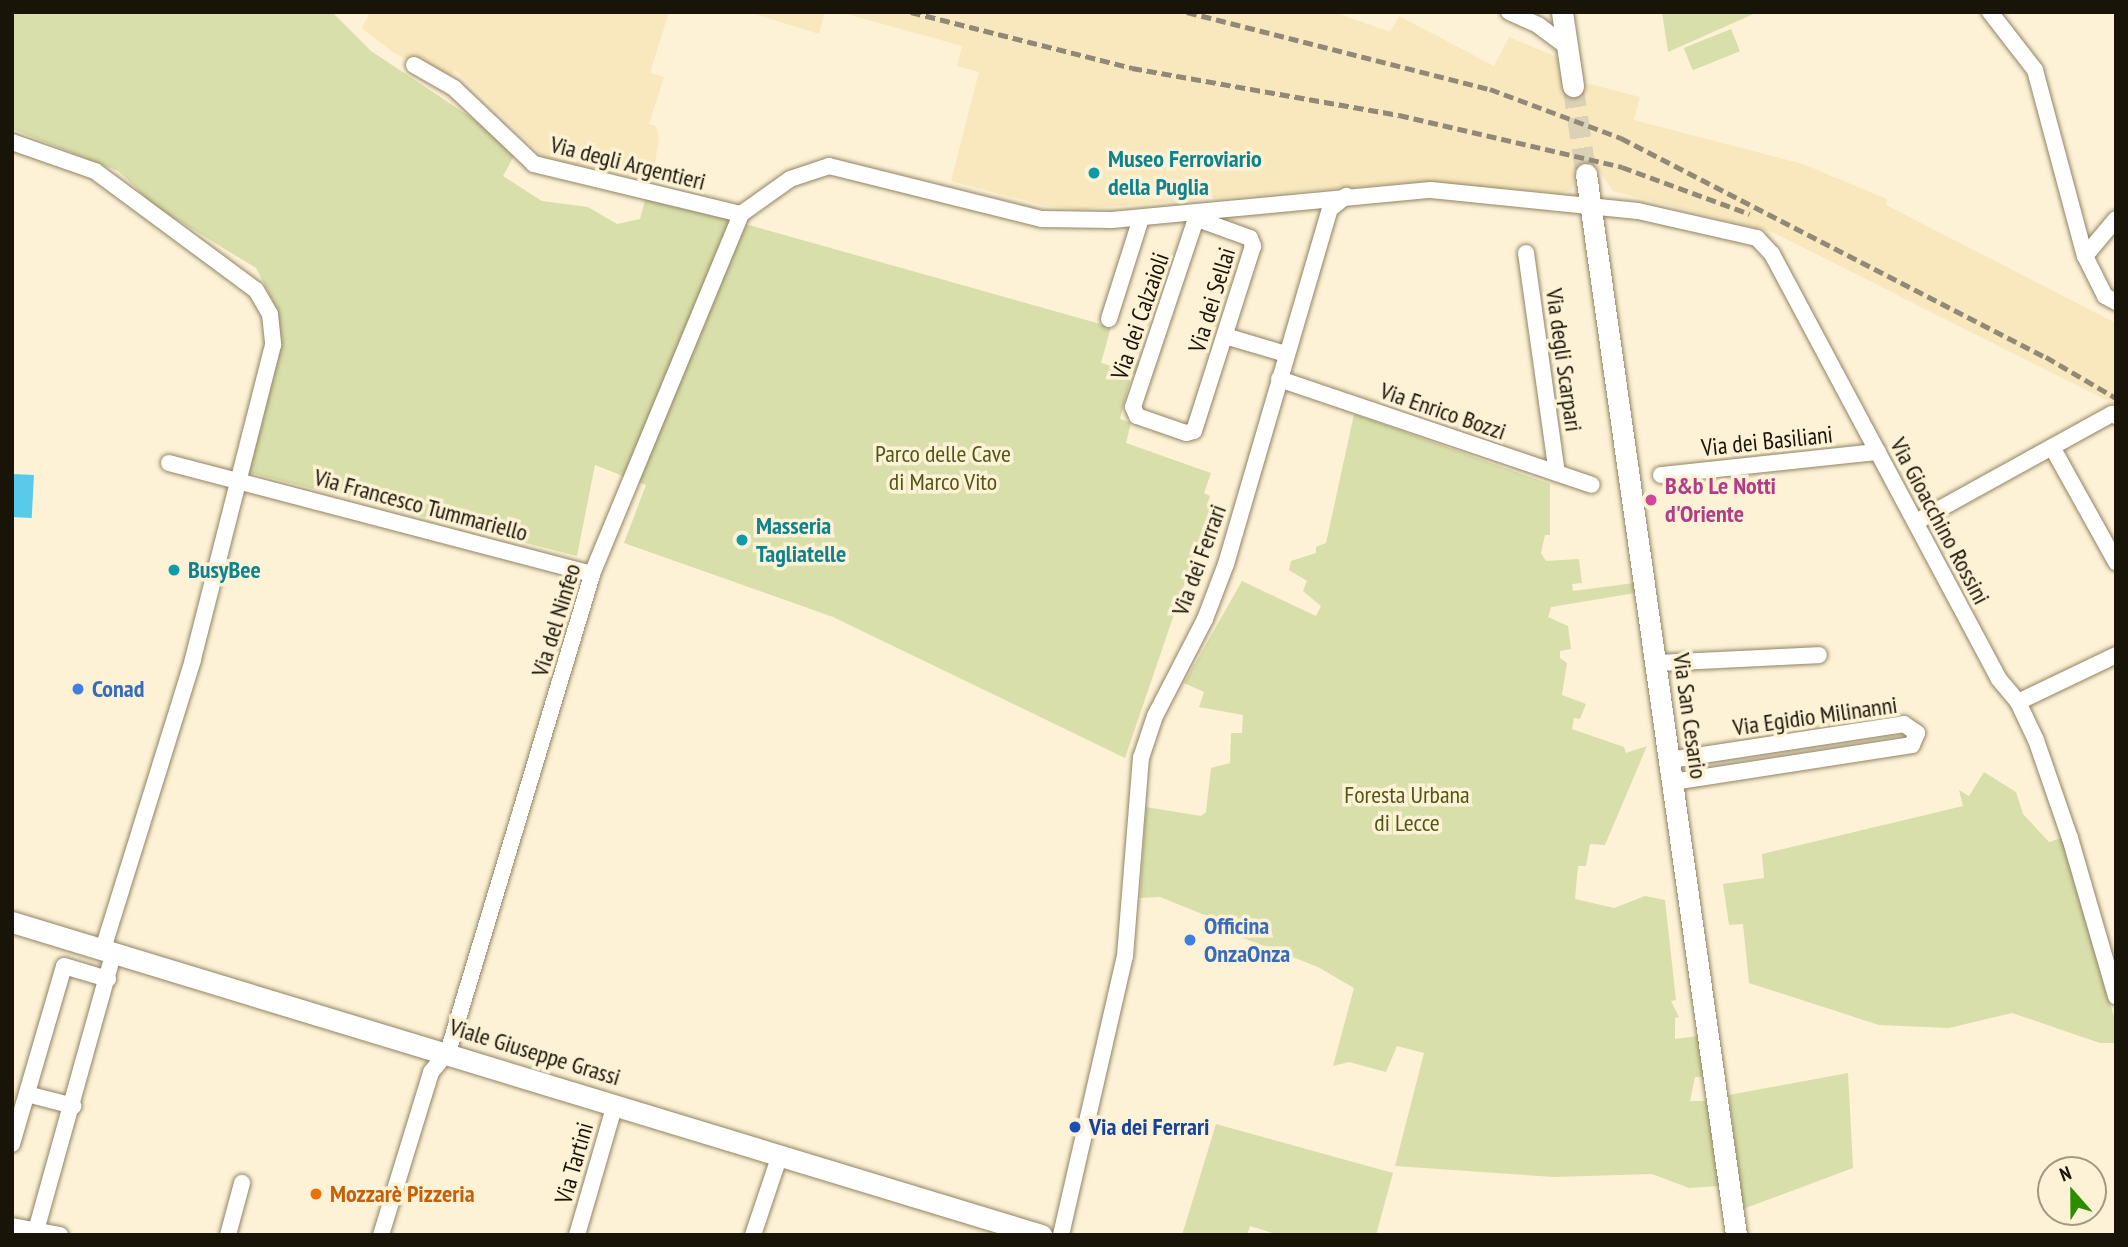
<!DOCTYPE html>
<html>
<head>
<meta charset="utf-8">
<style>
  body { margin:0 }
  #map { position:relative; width:2128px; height:1247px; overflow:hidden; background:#fdf2d6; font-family:"PT Sans Narrow",sans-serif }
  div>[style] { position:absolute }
  .built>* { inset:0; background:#f9e8bd }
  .green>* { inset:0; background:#d8dfaa; transform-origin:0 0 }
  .water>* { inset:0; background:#59cbea; transform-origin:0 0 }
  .secondary-tunnel>* { height:21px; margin-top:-10.5px; transform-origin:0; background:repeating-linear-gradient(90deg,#dbd1b7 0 21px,transparent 0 31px) }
  .roads { filter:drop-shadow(0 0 2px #918464) drop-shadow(0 0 2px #918464) }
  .street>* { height:16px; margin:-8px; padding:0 8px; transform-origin:8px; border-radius:8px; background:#fff }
  .secondary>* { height:21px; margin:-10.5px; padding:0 10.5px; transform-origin:10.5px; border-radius:10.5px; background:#fff }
  .rail>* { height:4.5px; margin-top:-2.25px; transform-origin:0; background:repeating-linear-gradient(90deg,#918975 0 10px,transparent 0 15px) }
  .dots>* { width:19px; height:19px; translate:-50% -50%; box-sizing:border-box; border:4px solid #fdf2d6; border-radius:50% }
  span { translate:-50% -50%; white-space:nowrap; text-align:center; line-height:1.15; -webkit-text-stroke:7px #fdf2d6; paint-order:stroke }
  .culture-label { font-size:24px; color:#0d838f; font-weight:700 }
  .left { translate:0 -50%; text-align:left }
  .street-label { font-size:24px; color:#191408 }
  .park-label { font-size:24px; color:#515717 }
  .hotel-label { font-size:24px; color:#b23c85; font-weight:700 }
  .shop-label { font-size:24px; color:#366cbe; font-weight:700 }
  .transit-label { font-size:24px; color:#164399; font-weight:700 }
  .food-label { font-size:24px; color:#c56008; font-weight:700 }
  .frame { position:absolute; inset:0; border:14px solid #191408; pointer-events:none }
  .north { position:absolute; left:2037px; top:1156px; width:70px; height:70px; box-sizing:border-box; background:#fdf2d6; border:2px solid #a29984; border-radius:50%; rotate:339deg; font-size:19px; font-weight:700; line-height:28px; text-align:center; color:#191408 }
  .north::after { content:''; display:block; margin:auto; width:24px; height:32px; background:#2d8d00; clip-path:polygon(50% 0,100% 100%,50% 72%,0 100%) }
</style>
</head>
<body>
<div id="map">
  <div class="built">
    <div style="clip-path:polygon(370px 12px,669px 12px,650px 73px,664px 77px,649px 124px,656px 126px,659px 139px,652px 181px,546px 159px,455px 70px,448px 77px,394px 53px,362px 28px)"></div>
    <div style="clip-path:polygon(748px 12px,825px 12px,819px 34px)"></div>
    <div style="clip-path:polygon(839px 12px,1334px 12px,1390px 32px,1399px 16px,1494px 66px,1509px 37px,1559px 58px,1563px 88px,1590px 84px,1640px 97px,1634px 120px,1803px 164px,1887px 199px,1886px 205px,2116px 323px,2116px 405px,1772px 232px,1613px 191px,1600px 172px,1576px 175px,1572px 190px,1559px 193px,1417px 182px,1081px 209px,1046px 206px,951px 181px,979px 72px,957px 66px,962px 46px)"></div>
  </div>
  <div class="green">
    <div style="clip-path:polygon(12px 12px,332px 12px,371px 51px,487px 128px,515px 154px,503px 176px,542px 201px,588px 207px,617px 224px,640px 219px,646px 196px,1111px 327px,1101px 363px,1124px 370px,1129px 357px,1143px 361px,1138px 375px,1132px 373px,1120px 419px,1131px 423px,1126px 443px,1211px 473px,1204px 493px,1210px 496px,1207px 505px,1211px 506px,1125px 758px,833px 617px,624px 543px,646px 485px,595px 465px,577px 556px,247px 472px,278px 347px,278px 311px,256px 268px,156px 207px,118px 171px,12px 129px)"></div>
    <div style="clip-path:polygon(1662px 12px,1758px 12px,1668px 52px)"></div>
    <div style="left:1731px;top:29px;width:24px;height:51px;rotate:68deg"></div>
    <div style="clip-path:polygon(1354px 414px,1550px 484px,1550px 535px,1545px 535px,1541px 553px,1546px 561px,1579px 559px,1582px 583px,1572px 584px,1573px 591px,1634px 583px,1635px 593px,1551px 607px,1548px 617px,1568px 626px,1571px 649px,1560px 651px,1560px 658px,1567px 663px,1562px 695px,1586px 704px,1580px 719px,1574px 718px,1572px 729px,1624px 747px,1626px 753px,1647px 746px,1605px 845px,1590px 844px,1586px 866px,1578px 866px,1575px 899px,1614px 908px,1645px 896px,1665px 900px,1676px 1000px,1671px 1001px,1679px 1017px,1675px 1018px,1675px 1039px,1698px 1036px,1704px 1077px,1695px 1077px,1690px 1101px,1708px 1101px,1720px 1186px,1689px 1188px,1652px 1174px,1554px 1177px,1395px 1166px,1424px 1053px,1397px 1046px,1386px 1072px,1349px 1062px,1333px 1066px,1354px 988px,1318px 967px,1233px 934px,1232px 926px,1160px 897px,1140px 898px,1146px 807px,1201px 816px,1206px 812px,1211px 768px,1230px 763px,1231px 733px,1242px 733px,1243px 715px,1199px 707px,1204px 692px,1184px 683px,1242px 581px,1316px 616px,1321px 606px,1303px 591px,1307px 581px,1289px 570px,1291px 561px,1316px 553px,1316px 547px,1326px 543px)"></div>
    <div style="clip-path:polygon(1984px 772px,2016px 792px,2023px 814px,2049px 842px,2064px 837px,2116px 1024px,2116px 1043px,2100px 1043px,2012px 1013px,1949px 1028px,1879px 1025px,1749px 983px,1743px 924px,1729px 925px,1723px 884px,1764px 878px,1762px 854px,1963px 806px,1959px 790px,1969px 796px)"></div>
    <div style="clip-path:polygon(1848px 1073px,1853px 1168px,1743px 1209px,1729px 1095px)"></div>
    <div style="clip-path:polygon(1216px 1124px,1393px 1173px,1376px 1235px,1279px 1235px,1250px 1226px,1247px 1235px,1182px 1235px)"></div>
  </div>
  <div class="water">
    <div style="left:13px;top:474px;width:21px;height:43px;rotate:3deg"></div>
  </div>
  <div class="secondary-tunnel">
    <div style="left:1573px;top:86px;width:89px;rotate:81.6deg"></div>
  </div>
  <div class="roads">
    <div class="street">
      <div style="left:1509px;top:12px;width:32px;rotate:24deg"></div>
      <div style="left:1538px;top:25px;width:38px;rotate:37deg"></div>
      <div style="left:1990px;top:12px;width:73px;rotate:52.2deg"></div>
      <div style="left:2035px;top:70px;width:193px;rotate:75deg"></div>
      <div style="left:2085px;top:256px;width:45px;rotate:63.4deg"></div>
      <div style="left:2105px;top:296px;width:13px;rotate:29deg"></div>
      <div style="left:414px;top:65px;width:46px;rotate:29.9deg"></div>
      <div style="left:454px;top:88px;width:110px;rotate:43.5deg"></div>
      <div style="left:534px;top:164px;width:213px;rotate:13.6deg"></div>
      <div style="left:12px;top:142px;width:88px;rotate:19.3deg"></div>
      <div style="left:95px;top:171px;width:200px;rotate:36.5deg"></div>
      <div style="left:256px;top:290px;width:28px;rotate:60deg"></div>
      <div style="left:270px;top:314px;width:31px;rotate:84deg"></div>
      <div style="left:273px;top:345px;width:325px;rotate:104.3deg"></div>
      <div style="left:193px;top:660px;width:303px;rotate:107.3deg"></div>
      <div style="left:1198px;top:213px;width:9px;rotate:58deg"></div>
      <div style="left:1203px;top:221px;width:50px;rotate:19.9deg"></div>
      <div style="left:1250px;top:238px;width:9px;rotate:69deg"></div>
      <div style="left:1253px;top:246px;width:194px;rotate:107.7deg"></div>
      <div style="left:1194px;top:431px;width:8px;rotate:166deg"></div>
      <div style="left:1186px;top:433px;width:52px;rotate:-160.9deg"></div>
      <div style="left:1137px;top:416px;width:10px;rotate:-114deg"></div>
      <div style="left:1133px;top:407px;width:205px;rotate:-71.5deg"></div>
      <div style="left:1526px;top:253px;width:222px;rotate:82deg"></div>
      <div style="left:2085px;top:256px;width:48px;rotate:-50deg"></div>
      <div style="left:1109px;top:319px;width:106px;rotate:-72.4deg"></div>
      <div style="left:1225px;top:336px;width:64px;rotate:16.4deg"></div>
      <div style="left:1279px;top:379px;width:330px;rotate:18.7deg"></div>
      <div style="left:2052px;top:447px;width:132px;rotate:60.9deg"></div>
      <div style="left:169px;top:463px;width:437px;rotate:14.7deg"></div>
      <div style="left:1661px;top:475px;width:218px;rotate:-6.1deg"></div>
      <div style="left:1916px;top:522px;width:224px;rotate:-28.9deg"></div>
      <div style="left:2112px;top:414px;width:4px;rotate:27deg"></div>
      <div style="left:1656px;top:663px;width:163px;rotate:-2.8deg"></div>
      <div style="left:2018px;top:702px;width:109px;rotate:-25.6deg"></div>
      <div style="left:1670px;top:760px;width:237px;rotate:-8.7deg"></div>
      <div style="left:1904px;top:724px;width:16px;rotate:35deg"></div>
      <div style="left:1917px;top:733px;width:13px;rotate:113deg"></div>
      <div style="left:1912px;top:745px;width:242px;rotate:171.2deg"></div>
      <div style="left:27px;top:1094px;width:48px;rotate:14.6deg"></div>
      <div style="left:12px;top:1144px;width:185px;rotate:-73.7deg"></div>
      <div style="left:64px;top:966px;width:46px;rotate:16.5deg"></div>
      <div style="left:12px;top:1226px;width:49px;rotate:10.6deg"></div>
      <div style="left:37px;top:1227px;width:286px;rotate:-74.4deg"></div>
      <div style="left:228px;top:1235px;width:54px;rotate:-74.9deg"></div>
      <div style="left:381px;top:1235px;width:170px;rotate:-72.9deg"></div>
      <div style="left:431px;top:1072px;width:26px;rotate:-50deg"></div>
      <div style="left:448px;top:1052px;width:499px;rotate:-73.2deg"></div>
      <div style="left:592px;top:574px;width:390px;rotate:-67.5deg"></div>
      <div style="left:741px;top:214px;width:60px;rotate:-35.5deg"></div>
      <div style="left:790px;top:179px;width:41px;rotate:-18.4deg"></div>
      <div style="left:829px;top:166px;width:219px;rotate:14deg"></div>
      <div style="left:1042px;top:219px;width:70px;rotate:0.8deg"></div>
      <div style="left:1112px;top:220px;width:320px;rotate:-5.4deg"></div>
      <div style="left:1431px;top:190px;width:208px;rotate:5.8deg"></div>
      <div style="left:1638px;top:211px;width:122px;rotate:12.8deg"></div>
      <div style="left:1757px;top:238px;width:22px;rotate:47deg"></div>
      <div style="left:1772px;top:254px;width:480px;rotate:61.9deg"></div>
      <div style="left:1998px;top:678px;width:31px;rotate:50deg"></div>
      <div style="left:2018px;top:702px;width:42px;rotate:64.7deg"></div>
      <div style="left:2036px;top:740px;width:104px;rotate:70.9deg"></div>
      <div style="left:2070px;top:838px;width:165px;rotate:73.8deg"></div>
      <div style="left:577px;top:1235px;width:136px;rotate:-73.8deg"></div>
      <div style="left:753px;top:1235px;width:84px;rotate:-71.4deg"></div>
      <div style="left:1061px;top:1235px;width:286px;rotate:-77.1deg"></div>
      <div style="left:1125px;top:956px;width:199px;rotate:-85.4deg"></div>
      <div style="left:1141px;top:758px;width:44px;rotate:-71.6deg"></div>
      <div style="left:1155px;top:716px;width:109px;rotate:-62.7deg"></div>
      <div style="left:1205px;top:619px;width:59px;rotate:-69.1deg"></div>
      <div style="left:1226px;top:564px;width:370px;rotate:-73.7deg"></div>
      <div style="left:1330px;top:209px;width:21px;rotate:-39deg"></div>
    </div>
    <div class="secondary">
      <div style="left:1562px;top:12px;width:75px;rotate:81.5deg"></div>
      <div style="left:1586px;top:174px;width:1072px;rotate:81.95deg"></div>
      <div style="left:12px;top:922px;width:1076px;rotate:16.92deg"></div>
    </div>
  </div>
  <div class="rail">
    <div style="left:911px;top:12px;width:228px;rotate:14.2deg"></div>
    <div style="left:1132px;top:68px;width:271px;rotate:10deg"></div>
    <div style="left:1399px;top:115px;width:229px;rotate:13.1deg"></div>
    <div style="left:1622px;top:167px;width:136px;rotate:20.2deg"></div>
    <div style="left:1187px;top:12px;width:313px;rotate:14.3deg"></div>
    <div style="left:1490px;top:89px;width:140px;rotate:20.5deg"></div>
    <div style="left:1621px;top:138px;width:478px;rotate:27.3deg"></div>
    <div style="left:2046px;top:357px;width:81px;rotate:30.4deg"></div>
  </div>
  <div class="dots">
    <div style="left:1094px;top:173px;background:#0f9aa8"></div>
    <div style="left:1651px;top:500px;background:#d1479c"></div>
    <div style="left:742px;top:540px;background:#0f9aa8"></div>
    <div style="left:174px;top:570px;background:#0f9aa8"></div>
    <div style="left:78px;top:689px;background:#3f7fe0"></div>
    <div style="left:1190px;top:940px;background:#3f7fe0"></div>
    <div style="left:1075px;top:1127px;background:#1a4fb4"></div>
    <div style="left:316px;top:1194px;background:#e8710a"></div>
  </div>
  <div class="culture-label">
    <span class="left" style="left:1108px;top:173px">Museo Ferroviario<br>della Puglia</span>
    <span class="left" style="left:756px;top:540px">Masseria<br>Tagliatelle</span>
    <span class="left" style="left:188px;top:570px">BusyBee</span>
  </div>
  <div class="street-label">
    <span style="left:628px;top:163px;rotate:14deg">Via degli Argentieri</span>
    <span style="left:1212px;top:300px;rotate:-73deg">Via dei Sellai</span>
    <span style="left:1140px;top:316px;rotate:-71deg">Via dei Calzaioli</span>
    <span style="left:1564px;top:360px;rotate:82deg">Via degli Scarpari</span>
    <span style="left:1443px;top:411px;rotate:19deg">Via Enrico Bozzi</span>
    <span style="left:1767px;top:441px;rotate:-6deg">Via dei Basiliani</span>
    <span style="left:421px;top:505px;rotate:15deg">Via Francesco Tummariello</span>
    <span style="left:1940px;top:521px;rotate:62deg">Via Gioacchino Rossini</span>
    <span style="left:1199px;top:560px;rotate:-70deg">Via dei Ferrari</span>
    <span style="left:556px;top:620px;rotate:-73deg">Via del Ninfeo</span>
    <span style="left:1690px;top:716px;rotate:82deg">Via San Cesario</span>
    <span style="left:1815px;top:716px;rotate:-8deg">Via Egidio Milinanni</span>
    <span style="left:535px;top:1052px;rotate:17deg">Viale Giuseppe Grassi</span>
    <span style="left:574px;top:1163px;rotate:-74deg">Via Tartini</span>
  </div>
  <div class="park-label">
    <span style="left:943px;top:468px">Parco delle Cave<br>di Marco Vito</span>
    <span style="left:1407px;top:809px">Foresta Urbana<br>di Lecce</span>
  </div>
  <div class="hotel-label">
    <span class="left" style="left:1665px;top:500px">B&amp;b Le Notti<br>d'Oriente</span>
  </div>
  <div class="shop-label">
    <span class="left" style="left:92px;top:689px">Conad</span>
    <span class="left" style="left:1204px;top:940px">Officina<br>OnzaOnza</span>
  </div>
  <div class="transit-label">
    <span class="left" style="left:1089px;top:1127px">Via dei Ferrari</span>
  </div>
  <div class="food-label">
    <span class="left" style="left:330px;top:1194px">Mozzarè Pizzeria</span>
  </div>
  <div class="frame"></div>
  <div class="north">N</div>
</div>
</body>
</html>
